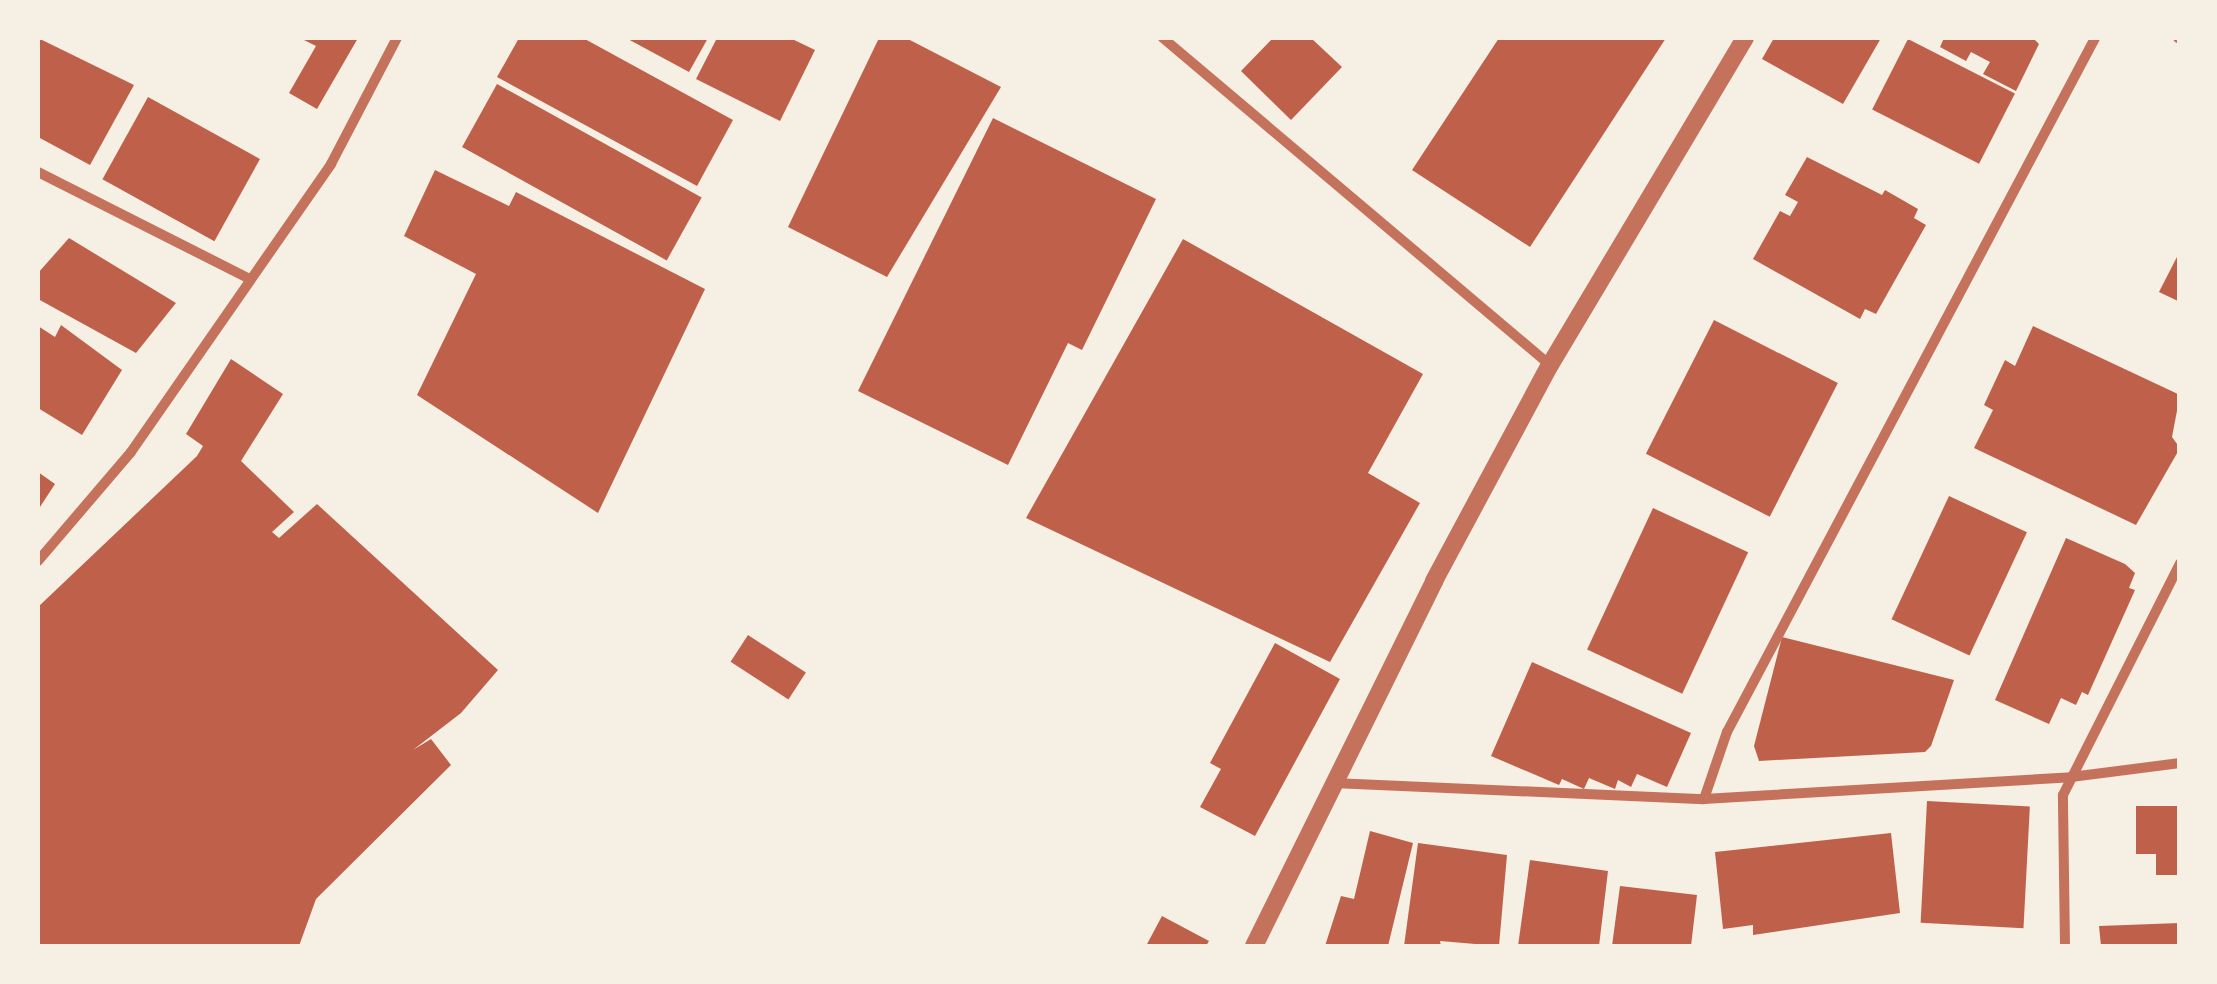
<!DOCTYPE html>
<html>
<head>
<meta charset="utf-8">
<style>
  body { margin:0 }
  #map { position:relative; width:2217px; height:984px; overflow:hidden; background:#f6efe4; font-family:"Nunito Sans",sans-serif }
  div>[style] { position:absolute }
  .building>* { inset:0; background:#bf614a; transform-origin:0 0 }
  .minor>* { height:10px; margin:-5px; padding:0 5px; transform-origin:5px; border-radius:5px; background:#c5725c }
  .tertiary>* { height:18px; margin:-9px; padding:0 9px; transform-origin:9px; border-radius:9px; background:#c5725c }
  span { translate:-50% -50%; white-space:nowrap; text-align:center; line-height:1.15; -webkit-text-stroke:9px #f6efe4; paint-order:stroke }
  .frame { position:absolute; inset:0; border:40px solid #f6efe4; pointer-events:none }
</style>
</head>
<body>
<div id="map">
  <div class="building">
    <div style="clip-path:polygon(38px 38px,134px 85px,90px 165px,38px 137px)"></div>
    <div style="clip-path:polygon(300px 38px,358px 38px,317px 109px,289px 93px,316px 46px)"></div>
    <div style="clip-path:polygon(519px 38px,583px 38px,733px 120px,697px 186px,497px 77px)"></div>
    <div style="clip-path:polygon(626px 38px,708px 38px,689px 72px)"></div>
    <div style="clip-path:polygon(717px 38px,790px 38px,815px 50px,780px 121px,696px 79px)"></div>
    <div style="clip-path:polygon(879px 38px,906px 38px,1001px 87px,887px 277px,788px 227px)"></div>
    <div style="clip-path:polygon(1273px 38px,1311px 38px,1342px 67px,1291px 120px,1241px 71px)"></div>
    <div style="clip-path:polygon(1499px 38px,1666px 38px,1530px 247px,1412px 170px)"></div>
    <div style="clip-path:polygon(1774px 38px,1881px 38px,1843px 104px,1762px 59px)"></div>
    <div style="clip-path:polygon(1944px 38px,2033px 38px,2039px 44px,2016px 91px,1983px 74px,1990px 62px,1971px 52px,1966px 61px,1940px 47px)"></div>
    <div style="left:1908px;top:39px;width:120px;height:79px;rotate:27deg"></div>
    <div style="left:497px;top:84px;width:234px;height:72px;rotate:29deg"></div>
    <div style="left:148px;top:97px;width:128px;height:94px;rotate:29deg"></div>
    <div style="clip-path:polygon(993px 118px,1156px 199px,1082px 350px,1068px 343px,1008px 465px,858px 391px)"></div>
    <div style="clip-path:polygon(1807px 157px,1882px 195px,1885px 190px,1918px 209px,1914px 218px,1926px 225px,1876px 314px,1865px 309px,1860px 319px,1753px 259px,1780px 211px,1790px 216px,1798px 202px,1785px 195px)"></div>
    <div style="clip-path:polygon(435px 170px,509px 206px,516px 192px,705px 289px,598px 513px,417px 395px,476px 274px,404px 236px)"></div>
    <div style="clip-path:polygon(69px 238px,176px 303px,136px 353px,38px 299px,38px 273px)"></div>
    <div style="clip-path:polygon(1183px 239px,1423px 374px,1368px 473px,1420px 503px,1330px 662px,1026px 518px)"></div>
    <div style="clip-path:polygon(2180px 251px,2180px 302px,2159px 292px)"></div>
    <div style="left:1714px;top:320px;width:139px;height:150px;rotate:27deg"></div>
    <div style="clip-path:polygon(61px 325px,122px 370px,82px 435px,38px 408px,38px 326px,55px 337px)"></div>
    <div style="clip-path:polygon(2033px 326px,2180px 395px,2172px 437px,2180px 448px,2136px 525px,1974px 448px,1993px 410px,1984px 405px,2005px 360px,2015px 366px)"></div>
    <div style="clip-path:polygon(231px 359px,283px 394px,241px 461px,294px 512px,272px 532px,279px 538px,317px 504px,498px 670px,461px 713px,413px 750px,431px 739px,451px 765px,316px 899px,299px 946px,38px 946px,38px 607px,197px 456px,203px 446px,186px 434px)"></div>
    <div style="clip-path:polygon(38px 472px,55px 484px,38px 510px)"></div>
    <div style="left:1949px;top:496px;width:86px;height:136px;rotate:25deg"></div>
    <div style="left:1653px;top:508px;width:105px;height:156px;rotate:25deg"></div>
    <div style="clip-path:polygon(2066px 538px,2125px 564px,2135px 573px,2129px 588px,2135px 590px,2088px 695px,2082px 692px,2076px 705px,2061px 698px,2049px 724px,1995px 700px)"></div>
    <div style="left:748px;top:635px;width:69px;height:32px;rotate:33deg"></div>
    <div style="clip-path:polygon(1782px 637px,1954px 680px,1931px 746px,1925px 752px,1759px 761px,1754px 746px)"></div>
    <div style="clip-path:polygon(1275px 643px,1340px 679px,1255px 836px,1200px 807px,1221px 769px,1210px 763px)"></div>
    <div style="clip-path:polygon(1532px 662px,1691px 733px,1667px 787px,1637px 774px,1631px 787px,1618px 780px,1615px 789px,1589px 778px,1584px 789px,1562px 779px,1559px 785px,1491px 756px)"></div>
    <div style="left:1927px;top:801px;width:103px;height:122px;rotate:3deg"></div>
    <div style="clip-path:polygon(2136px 806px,2180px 806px,2180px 875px,2156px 875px,2156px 854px,2136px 854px)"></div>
    <div style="clip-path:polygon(1370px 831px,1413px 843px,1388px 946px,1325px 946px,1341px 896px,1354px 899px)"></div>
    <div style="clip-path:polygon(1891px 833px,1900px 913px,1753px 935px,1753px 925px,1723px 929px,1715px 852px)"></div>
    <div style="clip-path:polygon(1418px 843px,1507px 855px,1499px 946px,1440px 941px,1441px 946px,1404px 946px)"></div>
    <div style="clip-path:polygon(1530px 860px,1608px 871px,1599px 946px,1518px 946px)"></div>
    <div style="clip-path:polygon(1620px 886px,1697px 895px,1691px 946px,1612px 946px)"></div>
    <div style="clip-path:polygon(1162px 916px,1209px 941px,1206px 946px,1146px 946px)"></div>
    <div style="clip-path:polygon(2180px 923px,2180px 946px,2101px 946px,2099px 926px)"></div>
  </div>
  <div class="minor">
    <div style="left:1163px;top:38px;width:507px;rotate:40.2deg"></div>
    <div style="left:2178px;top:38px;width:2px;rotate:27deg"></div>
    <div style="left:38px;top:172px;width:237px;rotate:26.8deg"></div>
    <div style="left:38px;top:561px;width:143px;rotate:-49.5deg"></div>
    <div style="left:131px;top:452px;width:351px;rotate:-55.2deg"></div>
    <div style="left:331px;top:164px;width:142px;rotate:-62.4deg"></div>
    <div style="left:1333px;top:783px;width:371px;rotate:2.5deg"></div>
    <div style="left:1704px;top:799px;width:368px;rotate:-3.4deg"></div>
    <div style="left:2071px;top:777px;width:110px;rotate:-7.3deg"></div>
    <div style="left:1704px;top:799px;width:71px;rotate:-71.1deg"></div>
    <div style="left:1727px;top:732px;width:786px;rotate:-62.06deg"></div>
    <div style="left:2065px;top:946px;width:151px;rotate:-90.8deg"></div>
    <div style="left:2063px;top:795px;width:260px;rotate:-63.2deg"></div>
  </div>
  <div class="tertiary">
    <div style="left:1254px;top:946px;width:407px;rotate:-63.7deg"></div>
    <div style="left:1434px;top:581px;width:245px;rotate:-61.8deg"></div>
    <div style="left:1550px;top:365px;width:381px;rotate:-59.2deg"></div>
  </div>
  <div class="frame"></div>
</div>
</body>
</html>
